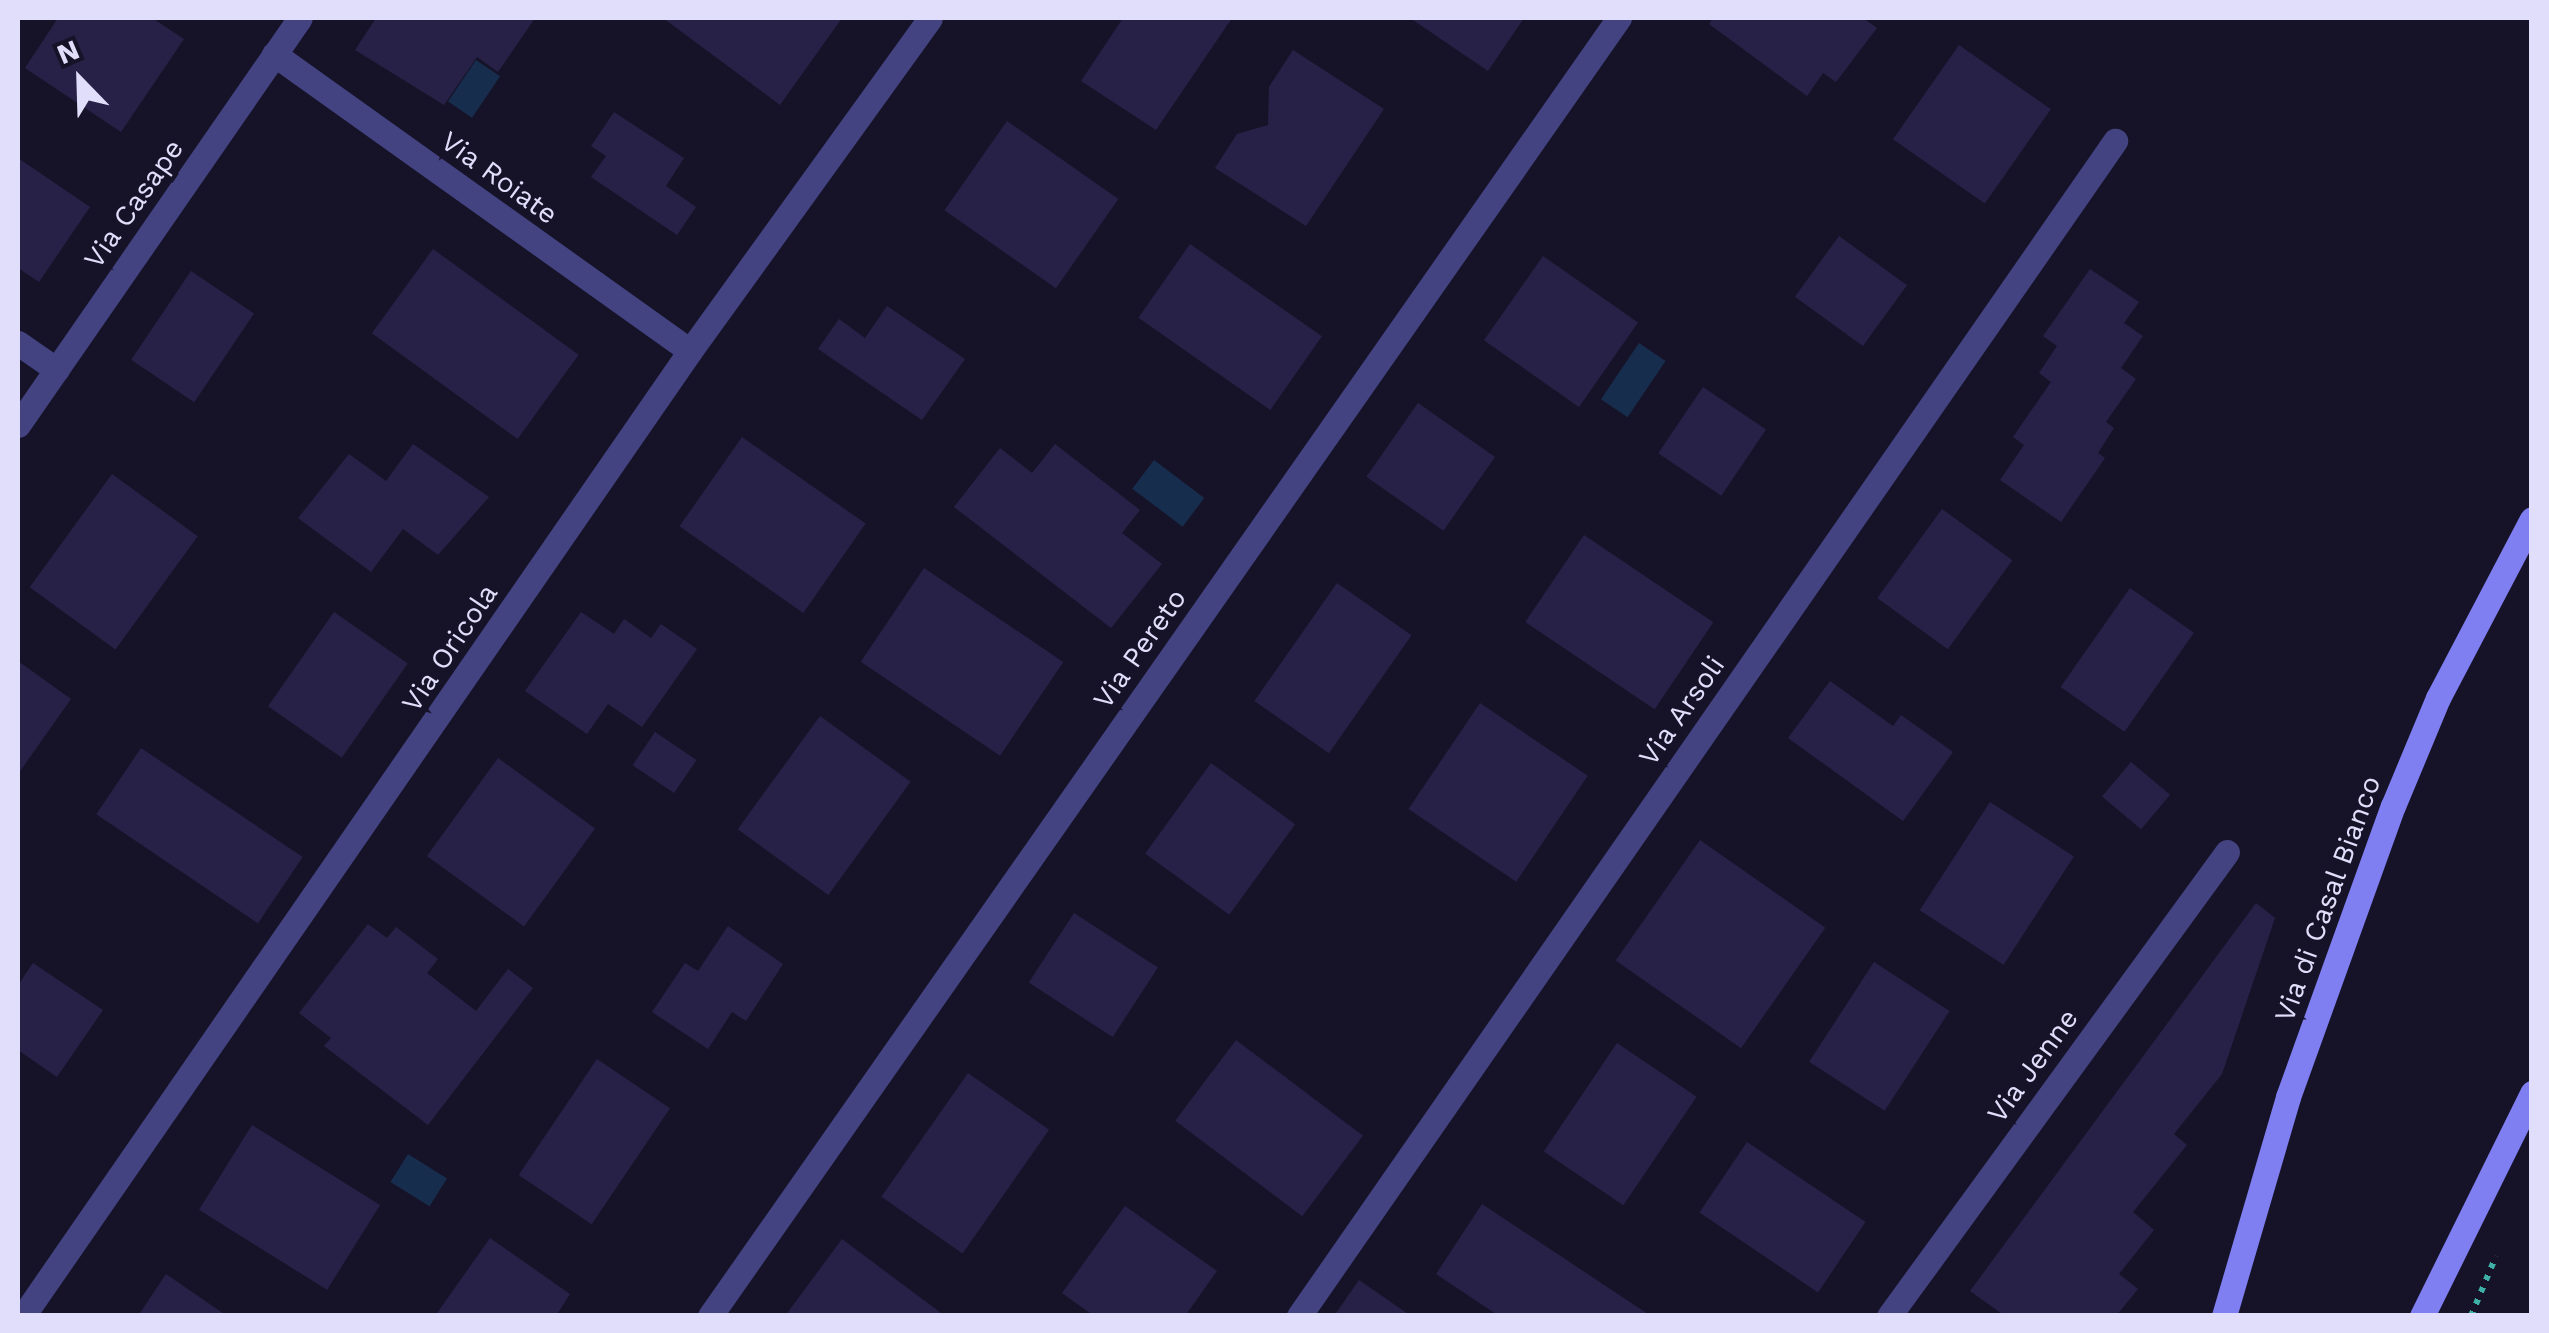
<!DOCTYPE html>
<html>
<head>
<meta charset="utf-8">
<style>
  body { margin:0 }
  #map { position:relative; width:2549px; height:1333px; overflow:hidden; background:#161328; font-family:"Work Sans",sans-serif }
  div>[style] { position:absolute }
  .water>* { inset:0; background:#172d4d; transform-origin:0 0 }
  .building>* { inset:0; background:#282147; transform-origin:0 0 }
  .path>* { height:6px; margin-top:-3px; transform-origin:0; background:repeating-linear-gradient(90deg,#3eb0a7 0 5px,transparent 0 13px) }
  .street>* { height:25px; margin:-12.5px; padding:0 12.5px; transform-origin:12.5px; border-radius:12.5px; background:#444382 }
  .secondary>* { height:25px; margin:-12.5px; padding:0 12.5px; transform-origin:12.5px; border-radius:12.5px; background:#7f7ff2 }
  span { translate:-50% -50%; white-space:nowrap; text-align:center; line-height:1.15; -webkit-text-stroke:9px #161328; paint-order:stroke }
  .street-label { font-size:28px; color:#e1defc }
  .frame { position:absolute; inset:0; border:20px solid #e1defc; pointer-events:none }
  .north { position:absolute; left:30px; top:30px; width:100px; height:100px; -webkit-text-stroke:8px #161328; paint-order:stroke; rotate:337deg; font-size:28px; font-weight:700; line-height:40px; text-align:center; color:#e1defc }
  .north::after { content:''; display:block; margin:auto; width:35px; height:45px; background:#e1defc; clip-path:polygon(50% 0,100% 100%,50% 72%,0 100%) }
</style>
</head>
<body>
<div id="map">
  <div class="water">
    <div style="left:476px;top:60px;width:29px;height:50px;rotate:34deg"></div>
    <div style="left:1639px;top:343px;width:32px;height:68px;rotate:34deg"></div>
    <div style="left:1154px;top:460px;width:63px;height:36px;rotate:37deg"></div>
    <div style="left:408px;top:1154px;width:46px;height:33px;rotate:32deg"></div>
  </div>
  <div class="building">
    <div style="clip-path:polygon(58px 18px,152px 18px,184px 39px,121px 132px,25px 68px)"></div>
    <div style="clip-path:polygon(376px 18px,535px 18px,498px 72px,477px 57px,444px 105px,355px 50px)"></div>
    <div style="clip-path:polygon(663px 18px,842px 18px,780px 105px)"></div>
    <div style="clip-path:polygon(1123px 18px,1232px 18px,1156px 130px,1081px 81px)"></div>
    <div style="clip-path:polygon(1410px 18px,1524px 18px,1488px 71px)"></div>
    <div style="clip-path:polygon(1713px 18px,1863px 18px,1877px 28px,1836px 82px,1823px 73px,1807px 96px,1709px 24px)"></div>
    <div style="left:1959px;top:45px;width:112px;height:115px;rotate:35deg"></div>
    <div style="clip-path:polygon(1293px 50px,1384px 109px,1306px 226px,1215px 168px,1237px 134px,1268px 125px,1269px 87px)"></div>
    <div style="clip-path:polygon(614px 112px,684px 158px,666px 186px,696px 207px,677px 235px,591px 177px,606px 156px,591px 146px)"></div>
    <div style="left:1007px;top:121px;width:136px;height:109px;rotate:35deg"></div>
    <div style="clip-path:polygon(18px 158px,90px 207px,39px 282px,18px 268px)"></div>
    <div style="left:1839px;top:236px;width:84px;height:75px;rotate:36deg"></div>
    <div style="left:1190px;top:244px;width:161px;height:90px;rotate:35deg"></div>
    <div style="left:433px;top:249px;width:180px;height:104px;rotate:36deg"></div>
    <div style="left:1543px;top:256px;width:116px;height:103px;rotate:35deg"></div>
    <div style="clip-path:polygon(2090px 269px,2139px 302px,2124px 323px,2143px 336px,2121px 368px,2136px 379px,2106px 422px,2114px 428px,2098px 453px,2105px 458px,2061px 522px,2000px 480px,2024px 445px,2013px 437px,2051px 382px,2039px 373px,2057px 346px,2043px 336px)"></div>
    <div style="left:191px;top:271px;width:76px;height:107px;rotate:34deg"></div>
    <div style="clip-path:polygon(887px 306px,965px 359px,922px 420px,818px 349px,839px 319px,865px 338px)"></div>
    <div style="left:1703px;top:387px;width:76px;height:80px;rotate:34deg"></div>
    <div style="left:1418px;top:403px;width:94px;height:90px;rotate:35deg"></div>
    <div style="left:742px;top:437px;width:151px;height:109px;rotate:35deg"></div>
    <div style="clip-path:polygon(413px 444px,489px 497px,438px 555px,403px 529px,371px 572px,298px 518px,349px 454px,386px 481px)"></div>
    <div style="clip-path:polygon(1055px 444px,1140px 510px,1122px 533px,1162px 564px,1111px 628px,954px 507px,1000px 448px,1032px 473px)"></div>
    <div style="left:112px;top:474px;width:106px;height:140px;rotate:36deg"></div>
    <div style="left:1942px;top:509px;width:87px;height:110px;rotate:36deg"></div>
    <div style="left:1584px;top:535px;width:156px;height:105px;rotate:34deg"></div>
    <div style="left:924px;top:568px;width:168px;height:113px;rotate:34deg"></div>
    <div style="left:1337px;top:583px;width:91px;height:144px;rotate:35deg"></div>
    <div style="left:2130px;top:588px;width:78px;height:121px;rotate:35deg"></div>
    <div style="left:334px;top:612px;width:90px;height:115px;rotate:35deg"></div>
    <div style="clip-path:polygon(581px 612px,614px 634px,624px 619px,651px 638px,661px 624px,697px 649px,642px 727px,608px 704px,587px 734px,525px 691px)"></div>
    <div style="clip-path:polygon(18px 661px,71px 699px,18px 774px)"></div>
    <div style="clip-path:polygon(1830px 681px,1893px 726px,1901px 715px,1953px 752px,1903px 821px,1788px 738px)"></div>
    <div style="left:1480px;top:703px;width:130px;height:128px;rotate:34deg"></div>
    <div style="left:820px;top:716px;width:112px;height:140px;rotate:36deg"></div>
    <div style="left:655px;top:732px;width:50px;height:40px;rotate:34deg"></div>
    <div style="left:141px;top:748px;width:195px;height:80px;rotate:34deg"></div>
    <div style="left:498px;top:758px;width:120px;height:121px;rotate:36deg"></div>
    <div style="left:2131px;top:762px;width:51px;height:45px;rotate:40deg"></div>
    <div style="left:1211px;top:763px;width:104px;height:112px;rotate:36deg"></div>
    <div style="left:1990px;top:802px;width:100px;height:129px;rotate:33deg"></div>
    <div style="left:1700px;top:840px;width:153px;height:147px;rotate:35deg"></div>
    <div style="clip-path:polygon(2256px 903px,2275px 918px,2222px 1074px,2174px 1134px,2187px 1145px,2133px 1212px,2154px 1230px,2119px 1274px,2138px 1289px,2116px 1316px,2005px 1316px,1970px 1291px)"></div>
    <div style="left:1074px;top:913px;width:100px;height:83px;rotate:33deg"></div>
    <div style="clip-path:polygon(368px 924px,387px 938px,396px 927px,438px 959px,427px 973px,476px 1011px,508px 969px,533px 988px,428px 1125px,324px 1046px,331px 1038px,299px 1013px)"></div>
    <div style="clip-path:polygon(728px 926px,783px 964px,746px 1021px,732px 1012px,708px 1049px,652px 1012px,685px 963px,698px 971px)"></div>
    <div style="left:1874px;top:962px;width:90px;height:119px;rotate:33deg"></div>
    <div style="clip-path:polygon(33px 963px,103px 1010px,57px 1077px,18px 1050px,18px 985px)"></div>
    <div style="left:1236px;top:1040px;width:159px;height:101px;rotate:37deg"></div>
    <div style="left:1617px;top:1043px;width:96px;height:131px;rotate:34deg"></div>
    <div style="left:597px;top:1059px;width:88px;height:140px;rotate:34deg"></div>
    <div style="left:968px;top:1073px;width:99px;height:151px;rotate:35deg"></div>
    <div style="left:252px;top:1125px;width:151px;height:100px;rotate:32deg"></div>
    <div style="left:1747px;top:1142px;width:143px;height:85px;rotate:34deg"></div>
    <div style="clip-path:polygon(1482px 1204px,1651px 1316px,1499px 1316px,1436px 1274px)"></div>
    <div style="clip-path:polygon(1125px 1206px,1217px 1271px,1185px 1316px,1094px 1316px,1062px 1293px)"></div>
    <div style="clip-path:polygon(490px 1238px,570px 1294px,556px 1316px,435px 1316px)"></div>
    <div style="clip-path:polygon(842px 1239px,945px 1316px,785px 1316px)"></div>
    <div style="clip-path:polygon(166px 1274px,227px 1316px,138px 1316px)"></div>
    <div style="clip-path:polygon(1359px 1280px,1411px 1316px,1334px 1316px)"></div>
  </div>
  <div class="path">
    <div style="left:2471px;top:1316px;width:65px;rotate:-67.4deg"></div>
  </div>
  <div class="street">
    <div style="left:274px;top:54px;width:511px;rotate:35.52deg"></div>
    <div style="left:18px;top:343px;width:47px;rotate:34.7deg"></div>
    <div style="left:18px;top:425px;width:495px;rotate:-55.3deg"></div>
    <div style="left:23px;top:1316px;width:1173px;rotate:-55.35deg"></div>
    <div style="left:690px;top:351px;width:410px;rotate:-54.2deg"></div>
    <div style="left:710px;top:1316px;width:1585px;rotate:-55deg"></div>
    <div style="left:1299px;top:1316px;width:1431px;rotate:-55.22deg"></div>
    <div style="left:1889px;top:1316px;width:574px;rotate:-53.93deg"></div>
  </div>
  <div class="secondary">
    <div style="left:2224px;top:1316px;width:228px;rotate:-73.7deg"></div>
    <div style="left:2288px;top:1097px;width:309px;rotate:-70.2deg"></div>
    <div style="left:2393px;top:806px;width:117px;rotate:-67.4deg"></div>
    <div style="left:2438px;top:698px;width:202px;rotate:-62.3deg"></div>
    <div style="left:2422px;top:1316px;width:249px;rotate:-63.7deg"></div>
  </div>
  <div class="street-label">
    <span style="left:499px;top:178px;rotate:36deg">Via Roiate</span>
    <span style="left:134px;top:204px;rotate:-55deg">Via Casape</span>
    <span style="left:450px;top:648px;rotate:-56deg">Via Oricola</span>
    <span style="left:1140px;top:649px;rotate:-55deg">Via Pereto</span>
    <span style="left:1682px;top:711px;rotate:-55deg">Via Arsoli</span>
    <span style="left:2328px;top:899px;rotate:-70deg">Via di Casal Bianco</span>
    <span style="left:2033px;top:1066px;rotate:-54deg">Via Jenne</span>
  </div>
  <div class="frame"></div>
  <div class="north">N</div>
</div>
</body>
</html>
